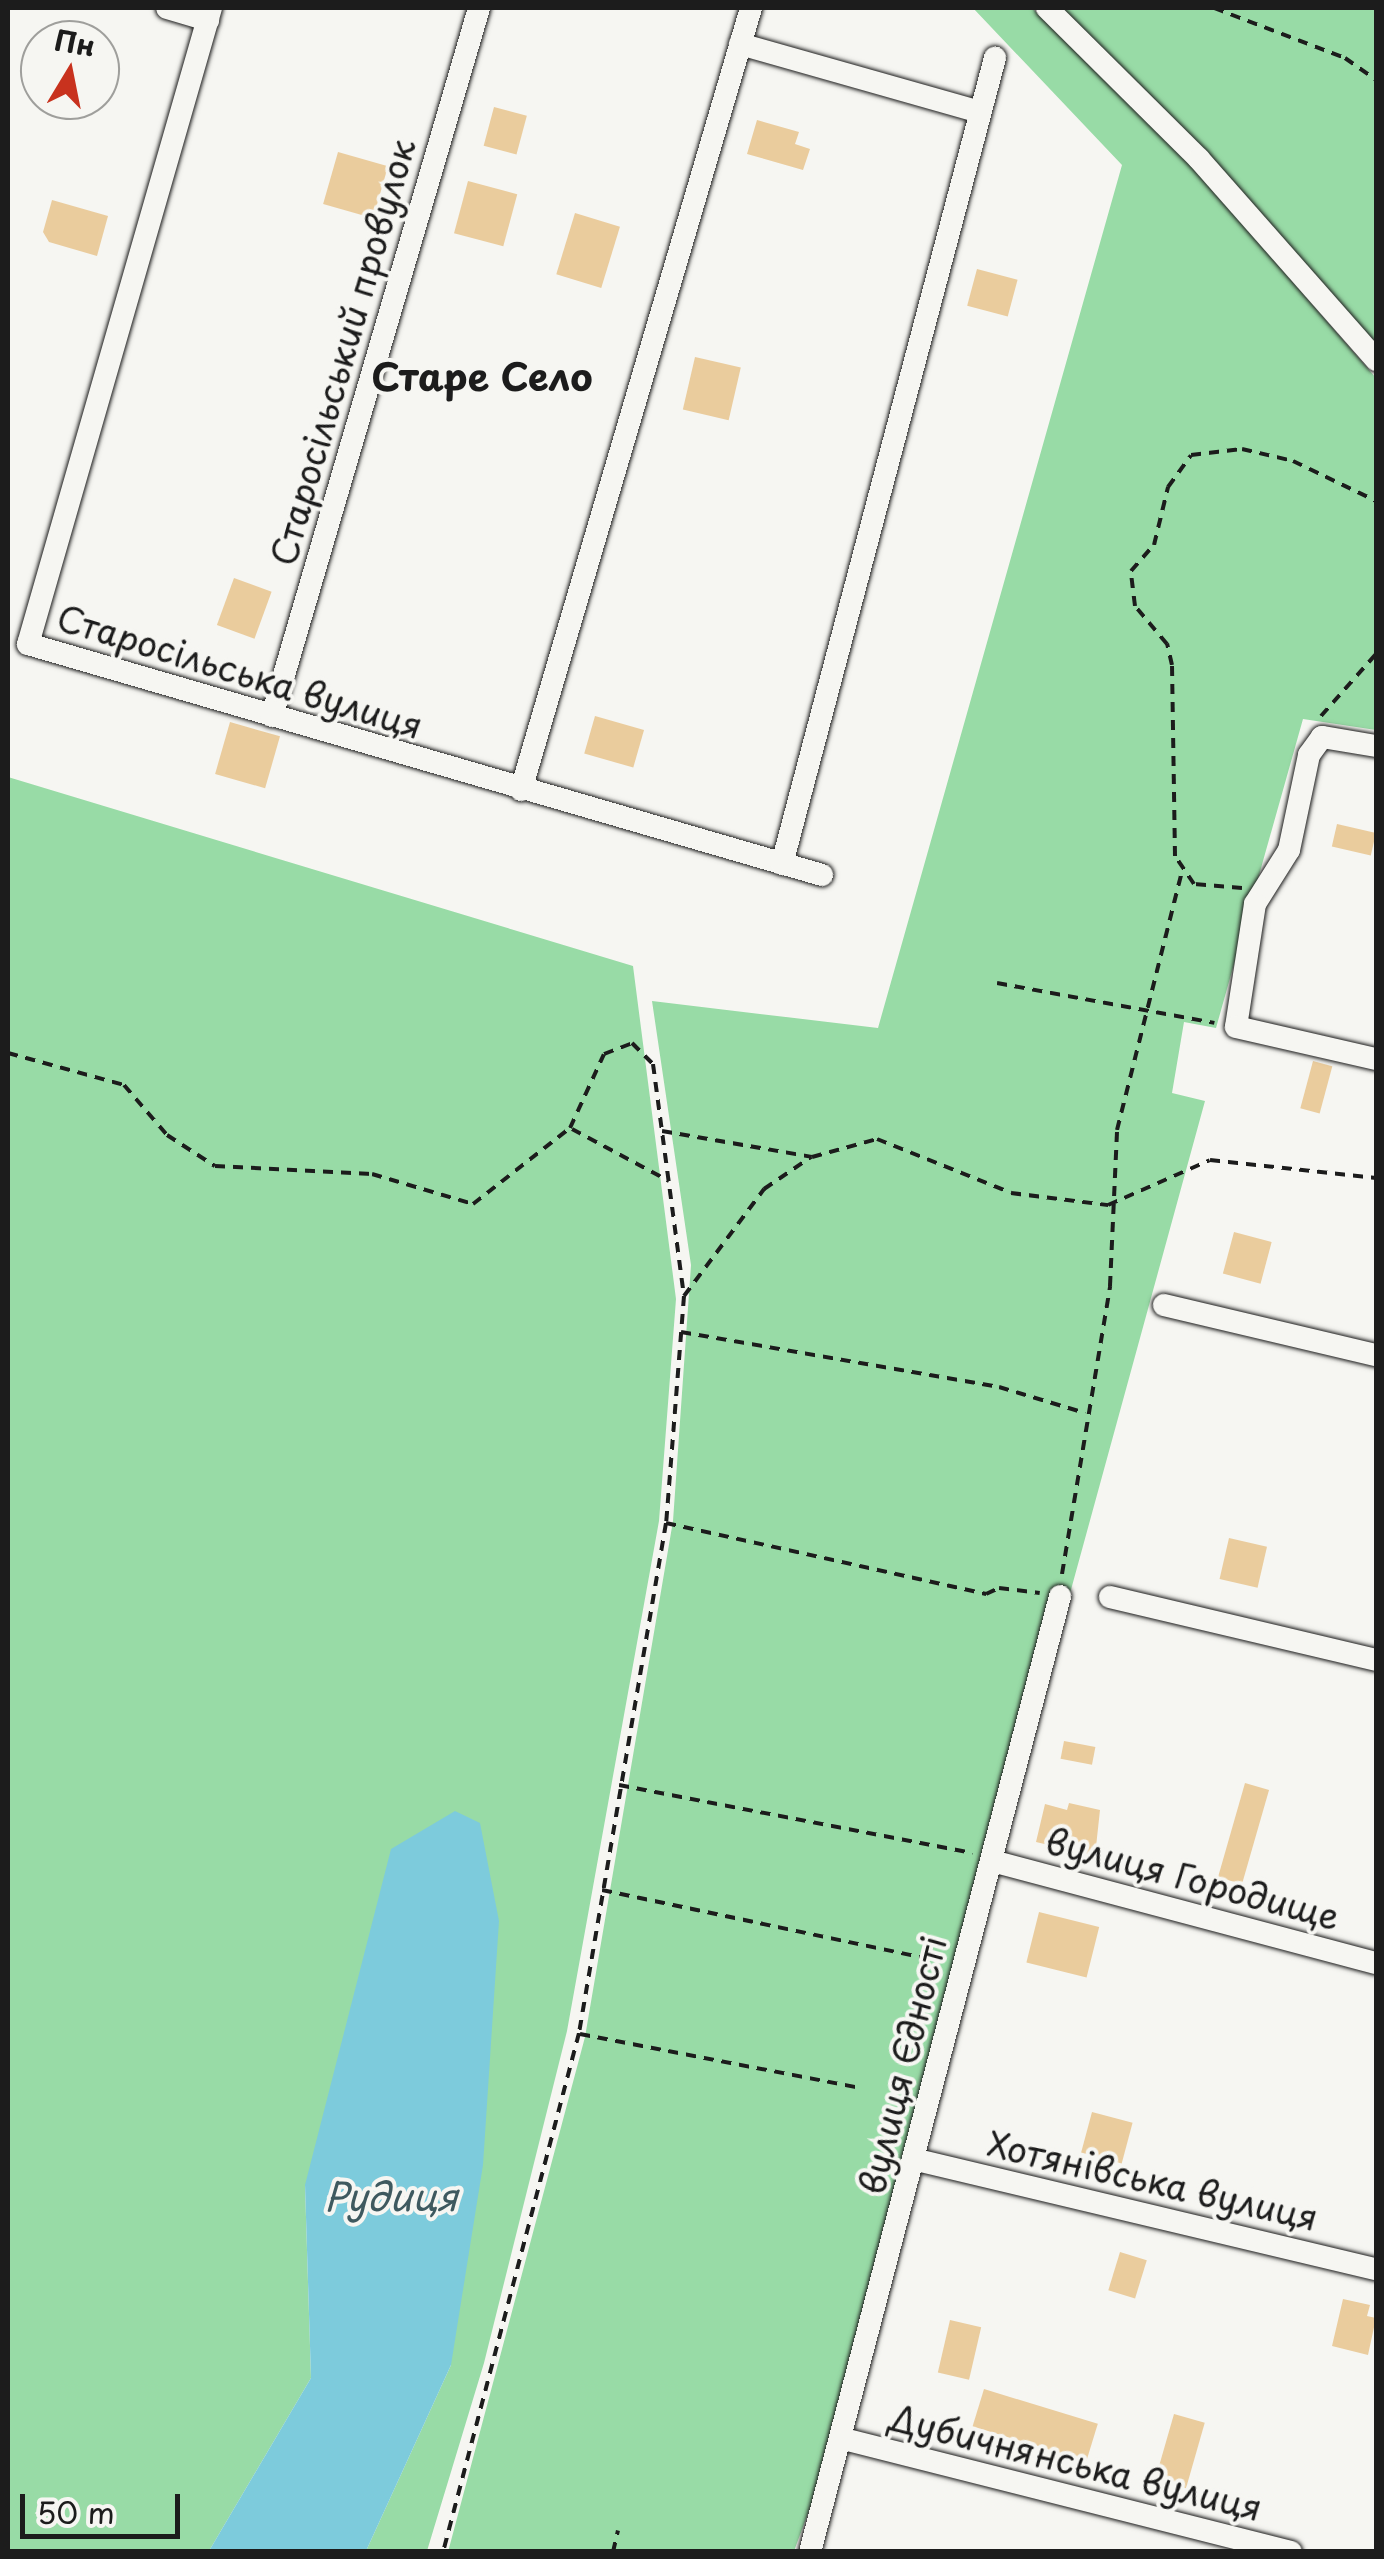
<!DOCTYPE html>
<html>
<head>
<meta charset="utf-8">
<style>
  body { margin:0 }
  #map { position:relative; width:1384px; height:2559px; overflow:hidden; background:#f6f6f2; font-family:"Playpen Sans",sans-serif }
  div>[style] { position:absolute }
  .green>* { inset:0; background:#98dba6 }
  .water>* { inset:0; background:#7dcbdc }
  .building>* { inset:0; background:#eacc9d; transform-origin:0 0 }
  .path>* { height:4px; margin-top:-2px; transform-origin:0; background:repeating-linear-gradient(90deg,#1c1c1c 0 10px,transparent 0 18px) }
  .roads { filter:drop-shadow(0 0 2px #1c1c1c) drop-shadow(0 0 2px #1c1c1c) }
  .minor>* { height:22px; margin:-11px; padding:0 11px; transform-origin:11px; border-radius:11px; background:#f6f6f2 }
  span { translate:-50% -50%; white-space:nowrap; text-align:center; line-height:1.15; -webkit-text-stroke:8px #f6f6f2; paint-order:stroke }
  .street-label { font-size:35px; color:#1c1c1c }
  .neighbourhood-label { font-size:38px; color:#1c1c1c; font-weight:700 }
  .water-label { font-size:38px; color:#3e595f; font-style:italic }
  .frame { position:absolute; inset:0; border:10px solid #1c1c1c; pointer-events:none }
  .north { position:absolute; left:20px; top:20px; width:100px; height:100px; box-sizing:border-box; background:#f6f6f2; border:2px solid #9f9f9c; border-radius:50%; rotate:10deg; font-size:28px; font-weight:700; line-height:40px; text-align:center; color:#1c1c1c }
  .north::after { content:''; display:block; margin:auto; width:35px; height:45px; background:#c8321e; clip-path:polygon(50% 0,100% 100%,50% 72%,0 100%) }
  .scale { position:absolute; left:20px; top:2494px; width:160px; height:45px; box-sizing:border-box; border:5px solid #1c1c1c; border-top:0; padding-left:12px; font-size:30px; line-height:35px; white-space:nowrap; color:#1c1c1c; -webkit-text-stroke:8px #f6f6f2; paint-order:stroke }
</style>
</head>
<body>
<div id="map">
  <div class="green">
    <div style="clip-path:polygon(973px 8px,1032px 8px,1188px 161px,1376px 378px,1376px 730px,1303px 719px,1216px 1028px,1184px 1022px,1172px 1093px,1205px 1101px,845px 2414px,794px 2551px,448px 2552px,585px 2037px,673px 1521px,691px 1265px,652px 1001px,878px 1028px,1122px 165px)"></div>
    <div style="clip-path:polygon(1060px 8px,1376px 8px,1376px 347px)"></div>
    <div style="clip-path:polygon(8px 777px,633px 966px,676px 1299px,659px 1521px,567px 2031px,484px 2363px,427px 2551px,366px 2551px,451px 2365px,305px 2185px,311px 2378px,209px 2551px,8px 2551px)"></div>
  </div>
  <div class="water">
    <div style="clip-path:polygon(455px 1811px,480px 1823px,499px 1921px,483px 2165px,451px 2365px,366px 2551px,209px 2551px,311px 2378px,305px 2185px,391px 1849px)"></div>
  </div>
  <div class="building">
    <div style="left:494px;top:107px;width:34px;height:40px;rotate:15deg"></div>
    <div style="clip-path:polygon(757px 120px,799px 132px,795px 144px,810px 149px,803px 170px,747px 154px)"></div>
    <div style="left:338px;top:152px;width:52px;height:54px;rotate:16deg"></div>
    <div style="left:468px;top:181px;width:51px;height:54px;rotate:15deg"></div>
    <div style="clip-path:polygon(52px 200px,108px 216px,97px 256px,49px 242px,43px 232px)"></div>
    <div style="left:575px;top:213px;width:47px;height:64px;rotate:17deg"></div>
    <div style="left:977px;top:269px;width:42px;height:38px;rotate:15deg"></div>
    <div style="left:695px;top:357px;width:47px;height:54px;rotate:13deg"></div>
    <div style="left:234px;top:578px;width:40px;height:50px;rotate:20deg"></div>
    <div style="left:595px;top:716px;width:51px;height:39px;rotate:16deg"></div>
    <div style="left:230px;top:722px;width:52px;height:54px;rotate:16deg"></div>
    <div style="left:1337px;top:824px;width:40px;height:23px;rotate:13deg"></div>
    <div style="left:1313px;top:1061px;width:20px;height:49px;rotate:15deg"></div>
    <div style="left:1234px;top:1232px;width:39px;height:43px;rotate:15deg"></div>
    <div style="left:1229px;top:1538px;width:39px;height:42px;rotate:13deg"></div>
    <div style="left:1064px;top:1741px;width:32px;height:18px;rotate:11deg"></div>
    <div style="left:1245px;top:1783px;width:25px;height:98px;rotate:16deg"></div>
    <div style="clip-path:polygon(1069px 1803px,1100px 1810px,1095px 1856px,1036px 1842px,1045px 1804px,1067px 1810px)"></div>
    <div style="left:1039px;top:1912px;width:62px;height:52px;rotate:14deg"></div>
    <div style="left:1092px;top:2112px;width:42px;height:42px;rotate:15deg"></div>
    <div style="left:1120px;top:2252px;width:28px;height:40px;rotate:17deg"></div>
    <div style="clip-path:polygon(1343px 2299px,1370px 2305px,1367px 2316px,1376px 2318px,1368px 2355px,1332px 2346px)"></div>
    <div style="left:950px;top:2320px;width:32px;height:54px;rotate:13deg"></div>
    <div style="left:984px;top:2389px;width:119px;height:39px;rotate:17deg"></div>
    <div style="left:1174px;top:2414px;width:32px;height:68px;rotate:16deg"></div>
  </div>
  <div class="path">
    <div style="left:1214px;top:8px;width:140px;rotate:20.9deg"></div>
    <div style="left:1345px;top:58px;width:38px;rotate:35deg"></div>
    <div style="left:1321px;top:716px;width:83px;rotate:-48.4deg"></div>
    <div style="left:1242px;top:888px;width:48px;rotate:-175.2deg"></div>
    <div style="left:1194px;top:884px;width:34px;rotate:-124deg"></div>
    <div style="left:1175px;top:856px;width:191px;rotate:-90.9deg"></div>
    <div style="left:1172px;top:665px;width:22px;rotate:-103deg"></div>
    <div style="left:1167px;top:644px;width:50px;rotate:-130.1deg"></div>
    <div style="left:1135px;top:606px;width:35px;rotate:-97deg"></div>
    <div style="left:1131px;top:571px;width:35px;rotate:-49deg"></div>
    <div style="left:1154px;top:545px;width:60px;rotate:-76.4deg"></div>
    <div style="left:1168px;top:487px;width:39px;rotate:-54deg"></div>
    <div style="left:1191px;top:455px;width:51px;rotate:-6.7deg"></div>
    <div style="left:1242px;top:449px;width:52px;rotate:13.2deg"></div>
    <div style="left:1293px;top:461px;width:92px;rotate:25.7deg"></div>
    <div style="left:997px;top:983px;width:221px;rotate:10.4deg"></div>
    <div style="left:8px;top:1053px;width:120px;rotate:15.4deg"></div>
    <div style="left:124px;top:1085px;width:66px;rotate:49.3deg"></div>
    <div style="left:167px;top:1135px;width:57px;rotate:32.9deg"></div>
    <div style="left:215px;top:1166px;width:157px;rotate:2.9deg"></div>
    <div style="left:372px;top:1174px;width:105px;rotate:16.5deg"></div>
    <div style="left:473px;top:1204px;width:123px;rotate:-38.1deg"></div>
    <div style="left:570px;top:1128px;width:81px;rotate:-65.3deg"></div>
    <div style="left:604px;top:1054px;width:30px;rotate:-21deg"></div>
    <div style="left:632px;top:1043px;width:30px;rotate:45deg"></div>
    <div style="left:653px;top:1064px;width:234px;rotate:82.4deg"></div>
    <div style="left:684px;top:1296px;width:228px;rotate:94.5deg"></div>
    <div style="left:666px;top:1523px;width:517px;rotate:99.68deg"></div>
    <div style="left:579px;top:2033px;width:537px;rotate:104.68deg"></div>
    <div style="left:572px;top:1129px;width:110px;rotate:28.2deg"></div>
    <div style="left:662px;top:1131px;width:152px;rotate:9.8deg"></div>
    <div style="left:812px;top:1157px;width:67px;rotate:-15.5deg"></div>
    <div style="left:877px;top:1139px;width:144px;rotate:21.9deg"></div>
    <div style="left:1011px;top:1193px;width:98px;rotate:7.1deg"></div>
    <div style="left:1108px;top:1205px;width:111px;rotate:-23.8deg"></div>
    <div style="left:1210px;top:1160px;width:167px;rotate:6.2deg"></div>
    <div style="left:684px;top:1296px;width:134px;rotate:-53.2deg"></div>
    <div style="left:764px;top:1189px;width:57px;rotate:-34.2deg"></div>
    <div style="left:681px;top:1332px;width:323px;rotate:9.8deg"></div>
    <div style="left:999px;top:1387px;width:90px;rotate:16.8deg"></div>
    <div style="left:666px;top:1523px;width:328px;rotate:12.5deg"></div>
    <div style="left:986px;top:1594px;width:14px;rotate:-25deg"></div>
    <div style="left:999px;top:1588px;width:41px;rotate:7deg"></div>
    <div style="left:1062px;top:1574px;width:292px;rotate:-80.5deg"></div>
    <div style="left:1110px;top:1286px;width:156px;rotate:-87.4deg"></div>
    <div style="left:1117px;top:1130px;width:267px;rotate:-75.9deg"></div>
    <div style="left:619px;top:1785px;width:360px;rotate:10.9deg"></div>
    <div style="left:602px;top:1890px;width:345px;rotate:11.9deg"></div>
    <div style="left:580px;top:2034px;width:285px;rotate:10.9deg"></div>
    <div style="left:613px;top:2552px;width:22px;rotate:-77deg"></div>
  </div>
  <div class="roads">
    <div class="minor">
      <div style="left:167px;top:8px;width:43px;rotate:16.3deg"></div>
      <div style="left:211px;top:8px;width:662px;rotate:106.05deg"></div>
      <div style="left:28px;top:644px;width:827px;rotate:16.22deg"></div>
      <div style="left:1047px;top:8px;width:214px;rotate:44.8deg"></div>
      <div style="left:1199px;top:159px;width:268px;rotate:48.6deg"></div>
      <div style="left:740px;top:44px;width:249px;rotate:15.8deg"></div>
      <div style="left:272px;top:716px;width:738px;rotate:-73.7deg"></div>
      <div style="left:1376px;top:746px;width:55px;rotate:-170.5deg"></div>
      <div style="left:1322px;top:737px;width:22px;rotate:126deg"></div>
      <div style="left:1309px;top:755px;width:97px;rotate:101.9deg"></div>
      <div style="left:1289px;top:850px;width:64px;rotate:122.2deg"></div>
      <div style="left:1255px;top:904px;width:124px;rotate:98.8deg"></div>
      <div style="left:1236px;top:1027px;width:144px;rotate:12.9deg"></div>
      <div style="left:521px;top:790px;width:815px;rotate:-73.61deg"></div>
      <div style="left:782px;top:864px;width:834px;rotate:-75.2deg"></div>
      <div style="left:1164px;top:1305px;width:218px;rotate:13.3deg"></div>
      <div style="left:1110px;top:1597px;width:273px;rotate:13.3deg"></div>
      <div style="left:992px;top:1861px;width:397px;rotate:14.9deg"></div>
      <div style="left:913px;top:2159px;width:476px;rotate:13.4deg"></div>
      <div style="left:844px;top:2439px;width:461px;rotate:14.2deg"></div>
      <div style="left:810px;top:2552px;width:988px;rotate:-75.34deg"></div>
    </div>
  </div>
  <div class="street-label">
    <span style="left:342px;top:352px;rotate:-74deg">Старосільський провулок</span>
    <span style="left:240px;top:671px;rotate:17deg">Старосільська вулиця</span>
    <span style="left:1193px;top:1878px;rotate:15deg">вулиця Городище</span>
    <span style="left:902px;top:2065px;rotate:-76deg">вулиця Єдності</span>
    <span style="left:1153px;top:2180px;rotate:13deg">Хотянівська вулиця</span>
    <span style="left:1076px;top:2462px;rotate:14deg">Дубичнянська вулиця</span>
  </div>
  <div class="neighbourhood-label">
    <span style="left:482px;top:376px">Старе Село</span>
  </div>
  <div class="water-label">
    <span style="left:391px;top:2196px">Рудиця</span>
  </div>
  <div class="frame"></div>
  <div class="north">Пн</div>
  <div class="scale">50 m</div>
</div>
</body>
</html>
